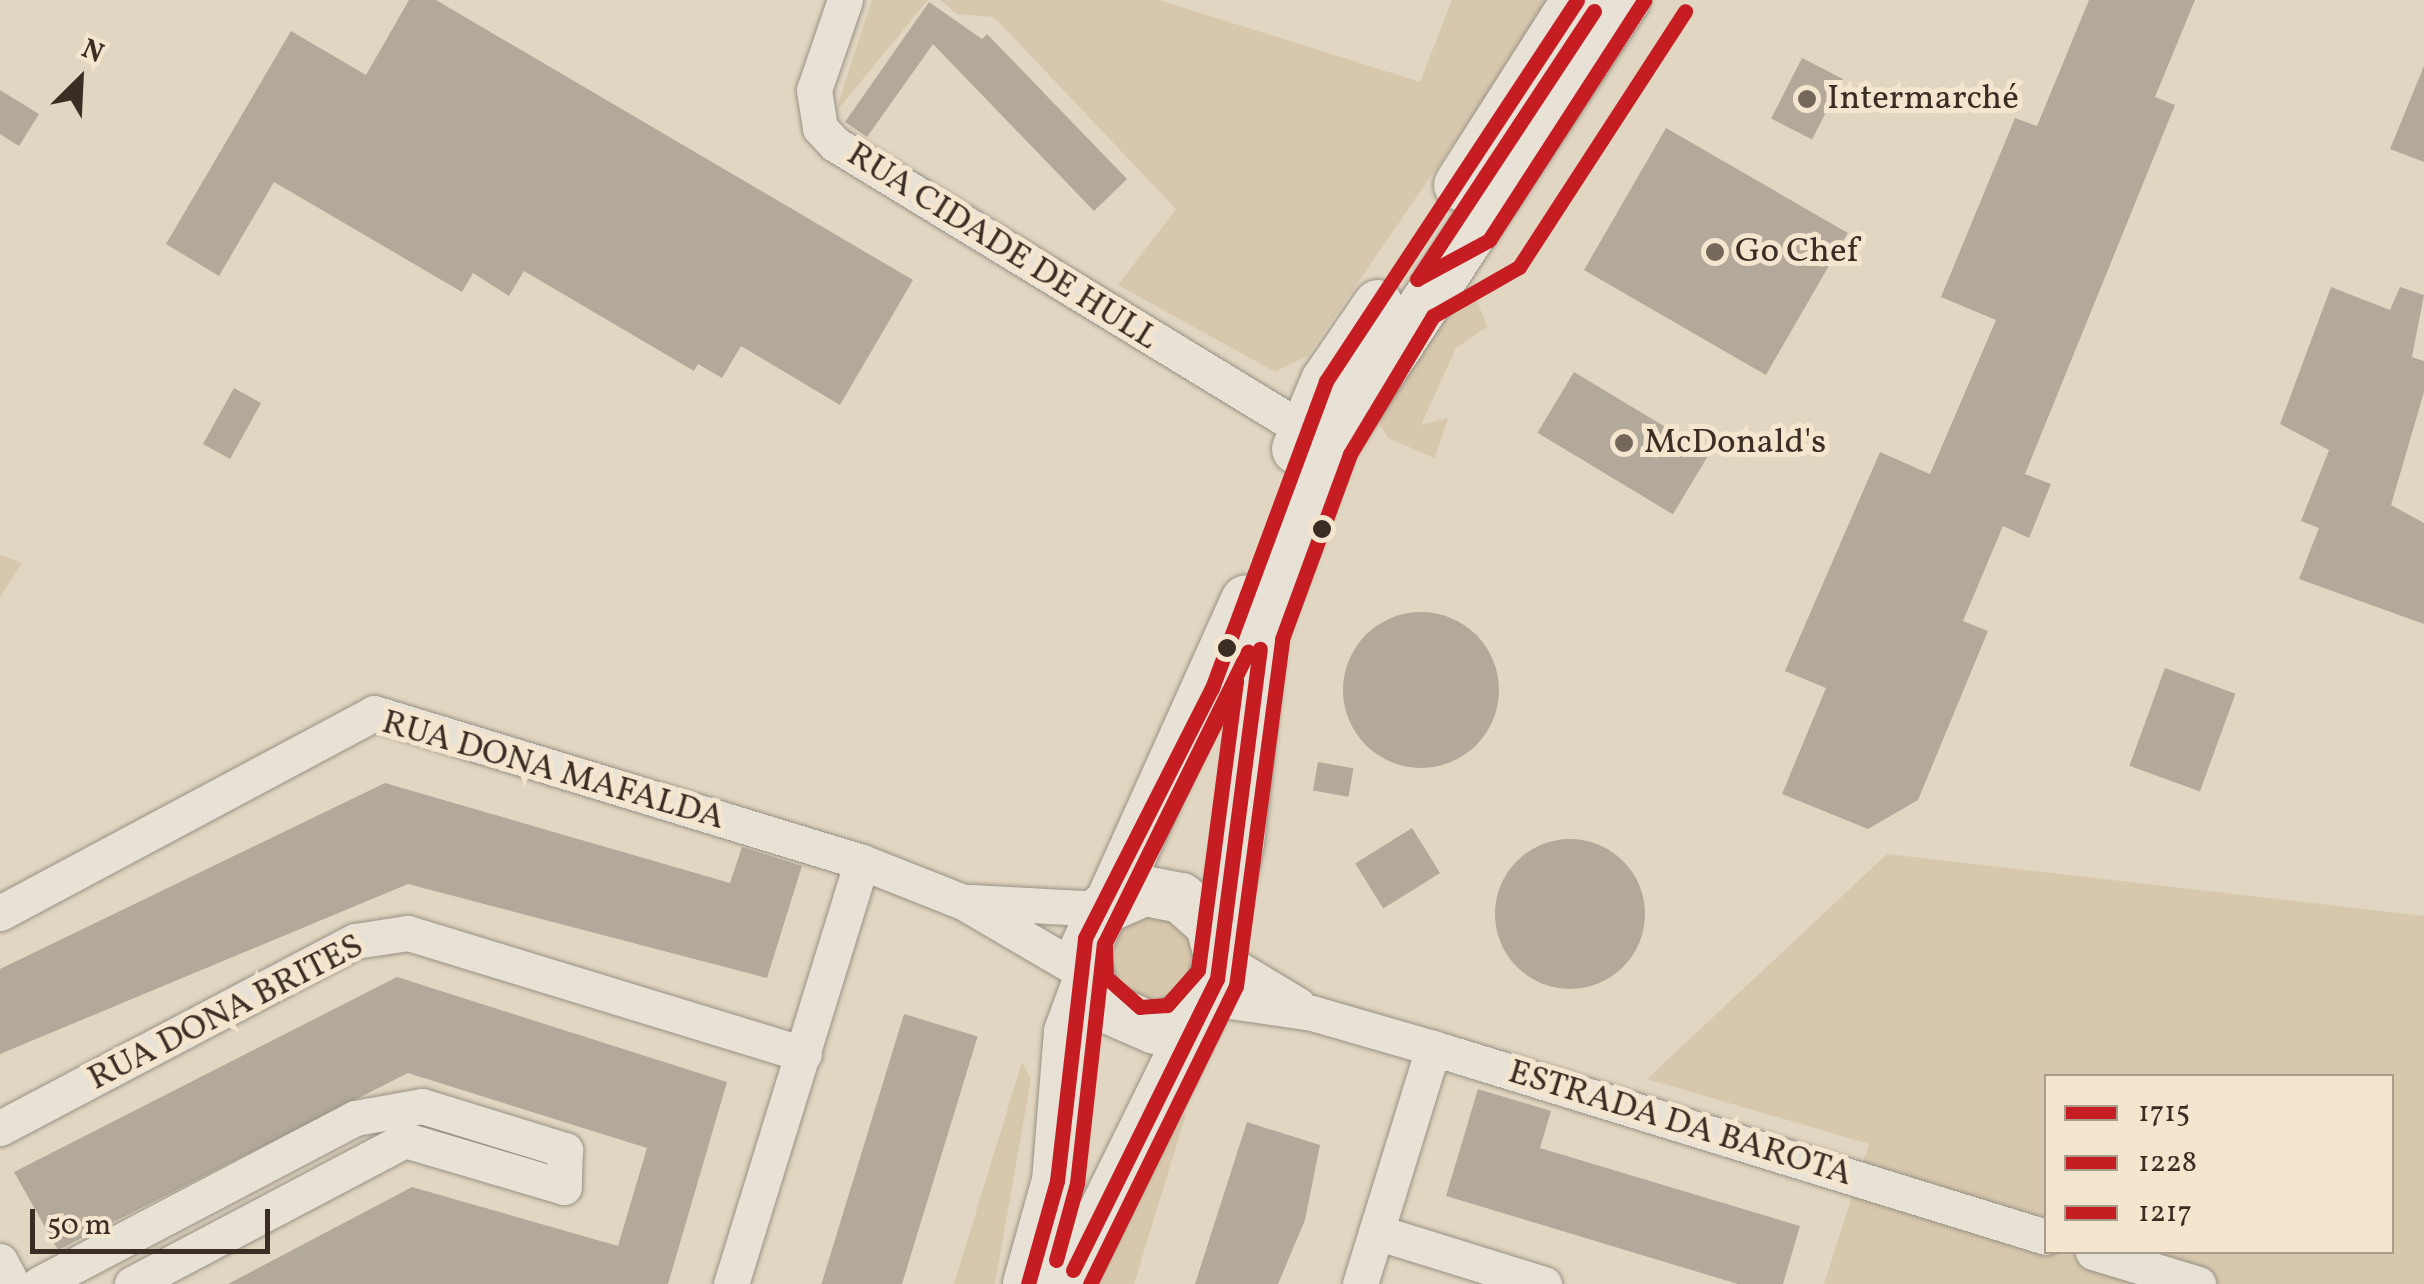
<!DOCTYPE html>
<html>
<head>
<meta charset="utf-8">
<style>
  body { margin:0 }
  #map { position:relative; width:2424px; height:1284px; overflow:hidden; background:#e1d6c1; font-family:Vollkorn,serif }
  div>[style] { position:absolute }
  .green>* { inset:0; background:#d7c8ad }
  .building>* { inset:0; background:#b2a99b; transform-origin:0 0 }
  .round { border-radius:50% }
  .roads { filter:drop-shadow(0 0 2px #989184) drop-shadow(0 0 2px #989184) }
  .street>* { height:35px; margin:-17.5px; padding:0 17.5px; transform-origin:17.5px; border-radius:17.5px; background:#e7e1d6 }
  .secondary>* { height:50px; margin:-25px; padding:0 25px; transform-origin:25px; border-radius:25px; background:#e7e1d6 }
  .bus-1>* { height:15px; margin:-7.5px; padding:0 7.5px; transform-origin:7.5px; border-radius:7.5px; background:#c61d23 }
  .bus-2>* { height:15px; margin:-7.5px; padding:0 7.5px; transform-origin:7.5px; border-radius:7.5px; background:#c61d23 }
  .bus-3>* { height:15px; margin:-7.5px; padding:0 7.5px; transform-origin:7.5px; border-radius:7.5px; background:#c61d23 }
  .dots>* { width:28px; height:28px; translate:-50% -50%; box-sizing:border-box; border:5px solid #f4e6ce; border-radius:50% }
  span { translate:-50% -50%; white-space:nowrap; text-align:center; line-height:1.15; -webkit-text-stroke:10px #f4e6ce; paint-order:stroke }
  .poi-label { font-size:35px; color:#3a2d24 }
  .left { translate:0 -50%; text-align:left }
  .street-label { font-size:35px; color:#3a2d24 }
  .legend { position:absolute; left:2044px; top:1074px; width:350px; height:180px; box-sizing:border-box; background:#f4e6ce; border:2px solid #aa9c8a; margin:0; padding:12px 18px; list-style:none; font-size:30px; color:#3a2d24 }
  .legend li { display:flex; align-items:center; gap:20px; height:50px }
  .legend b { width:50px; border:2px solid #aa9c8a }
  .north { position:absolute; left:30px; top:30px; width:100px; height:100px; -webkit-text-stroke:8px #f4e6ce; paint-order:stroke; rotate:24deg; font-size:28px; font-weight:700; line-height:40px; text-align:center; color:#3a2d24 }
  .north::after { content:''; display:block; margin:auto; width:35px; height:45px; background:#3a2d24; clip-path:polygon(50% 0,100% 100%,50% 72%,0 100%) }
  .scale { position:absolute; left:30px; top:1209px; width:240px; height:45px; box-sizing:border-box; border:5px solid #3a2d24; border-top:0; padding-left:12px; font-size:30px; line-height:35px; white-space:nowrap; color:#3a2d24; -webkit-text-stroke:8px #f4e6ce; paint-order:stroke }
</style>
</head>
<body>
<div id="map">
  <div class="green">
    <div style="clip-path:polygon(872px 0,928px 0,835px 113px)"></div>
    <div style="clip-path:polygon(940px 0,1159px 0,1420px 82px,1452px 0,1552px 0,1308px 355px,1275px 372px,1118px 285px,1176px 209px,994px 17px,957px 14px)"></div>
    <div style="clip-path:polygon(1453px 294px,1477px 300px,1487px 327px,1456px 348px,1421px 425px,1448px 418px,1435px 458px,1388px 438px,1374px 415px)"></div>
    <div style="clip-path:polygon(0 555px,22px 563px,0 597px)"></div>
    <div style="clip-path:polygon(evenodd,1887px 854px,2424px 916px,2424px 1284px,1824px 1284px,1869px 1144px,1647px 1079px,1887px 854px,2046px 1076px,2392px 1076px,2392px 1252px,2046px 1252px,2046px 1076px)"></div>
    <div style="clip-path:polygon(1130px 909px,1190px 925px,1199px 970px,1181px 997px,1151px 1008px,1106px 984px,1104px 933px)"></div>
    <div style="clip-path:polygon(1022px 1062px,1031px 1079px,995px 1284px,954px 1284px)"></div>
    <div style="clip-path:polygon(1187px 1111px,1134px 1284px,1092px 1284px,1132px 1193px)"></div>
  </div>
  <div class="building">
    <div style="clip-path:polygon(409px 0,436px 0,913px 280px,840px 405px,741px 346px,722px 378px,698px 364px,694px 371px,524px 271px,509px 296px,473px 273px,462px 292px,274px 182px,219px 276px,166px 244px,291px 31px,366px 75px)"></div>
    <div style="clip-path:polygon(2089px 0,2195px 0,2155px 97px,2175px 105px,2025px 474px,2051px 484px,2029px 538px,2003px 526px,1963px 621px,1988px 631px,1918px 800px,1868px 829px,1782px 794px,1826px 688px,1785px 671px,1880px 452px,1930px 474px,1996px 320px,1941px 297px,2015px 118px,2037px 126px)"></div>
    <div style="clip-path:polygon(929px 2px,982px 39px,987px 34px,1127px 179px,1094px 211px,933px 44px,867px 137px,845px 122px)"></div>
    <div style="left:1802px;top:58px;width:46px;height:68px;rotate:27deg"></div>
    <div style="clip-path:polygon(2424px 66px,2424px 162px,2390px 149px)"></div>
    <div style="clip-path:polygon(0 90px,39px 114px,19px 146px,0 134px)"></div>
    <div style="left:1666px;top:128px;width:210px;height:164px;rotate:30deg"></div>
    <div style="clip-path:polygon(2331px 287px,2390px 310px,2400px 287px,2424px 295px,2412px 357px,2424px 361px,2424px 392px,2391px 505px,2424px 523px,2424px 624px,2299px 579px,2319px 528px,2301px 521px,2329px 450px,2280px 424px)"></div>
    <div style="left:1574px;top:372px;width:158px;height:71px;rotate:31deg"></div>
    <div style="left:234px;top:388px;width:31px;height:64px;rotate:29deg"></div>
    <div class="round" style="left:1343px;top:612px;width:156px;height:156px"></div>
    <div style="left:2165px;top:668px;width:75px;height:104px;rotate:20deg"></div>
    <div style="left:1318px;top:762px;width:36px;height:29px;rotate:10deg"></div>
    <div style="clip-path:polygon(385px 783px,730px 883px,742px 847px,802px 866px,767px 978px,408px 884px,0 1054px,0 969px)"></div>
    <div style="left:1412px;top:828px;width:53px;height:67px;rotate:58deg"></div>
    <div class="round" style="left:1495px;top:839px;width:150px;height:150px"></div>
    <div style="clip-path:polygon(397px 977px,727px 1082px,668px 1284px,228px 1284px,412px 1187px,618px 1246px,647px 1148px,408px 1073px,58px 1250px,14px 1172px)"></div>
    <div style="left:904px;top:1014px;width:77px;height:283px;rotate:17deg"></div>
    <div style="clip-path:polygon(1478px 1089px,1551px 1111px,1540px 1148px,1800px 1226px,1783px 1284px,1738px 1284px,1446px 1196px)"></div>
    <div style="clip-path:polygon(1247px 1122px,1320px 1145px,1305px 1220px,1278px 1284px,1195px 1284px)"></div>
  </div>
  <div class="roads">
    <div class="street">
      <div style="left:845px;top:0;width:95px;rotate:109deg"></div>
      <div style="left:814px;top:90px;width:38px;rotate:81deg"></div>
      <div style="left:820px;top:128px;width:22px;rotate:47deg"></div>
      <div style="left:835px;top:144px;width:549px;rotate:31.38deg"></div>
      <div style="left:970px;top:902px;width:133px;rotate:3deg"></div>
      <div style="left:0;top:913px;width:424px;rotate:-28.1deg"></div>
      <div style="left:374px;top:713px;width:510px;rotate:16.98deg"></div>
      <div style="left:862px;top:862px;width:109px;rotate:21.6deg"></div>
      <div style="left:963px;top:902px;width:139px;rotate:30.3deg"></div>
      <div style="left:1220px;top:958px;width:91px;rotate:31.1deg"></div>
      <div style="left:1209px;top:998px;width:104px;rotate:8.3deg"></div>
      <div style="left:1312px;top:1013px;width:126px;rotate:16.1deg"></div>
      <div style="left:1433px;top:1048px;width:641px;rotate:17.14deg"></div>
      <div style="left:0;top:1128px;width:401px;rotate:-27.8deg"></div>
      <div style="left:355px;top:941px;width:54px;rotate:-8.6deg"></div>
      <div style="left:408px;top:933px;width:414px;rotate:17deg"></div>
      <div style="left:1376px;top:1232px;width:176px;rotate:17.2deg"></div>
      <div style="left:2093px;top:1252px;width:110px;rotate:16.9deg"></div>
      <div style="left:0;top:1261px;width:26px;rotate:62deg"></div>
      <div style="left:39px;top:1284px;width:357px;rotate:-27.7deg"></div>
      <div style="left:355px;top:1118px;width:68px;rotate:-10.2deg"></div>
      <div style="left:422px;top:1106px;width:150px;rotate:17.1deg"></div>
      <div style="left:565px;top:1150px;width:37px;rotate:92deg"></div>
      <div style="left:564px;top:1187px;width:166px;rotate:-163.5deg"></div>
      <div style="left:405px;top:1140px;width:309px;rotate:152.2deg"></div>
      <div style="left:731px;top:1284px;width:442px;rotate:-72.8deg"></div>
      <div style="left:1360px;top:1284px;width:247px;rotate:-72.8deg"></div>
    </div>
    <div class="secondary">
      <div style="left:1459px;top:185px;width:219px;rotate:-57.5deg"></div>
      <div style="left:1297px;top:449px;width:74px;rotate:-66.9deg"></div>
      <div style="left:1326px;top:381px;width:92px;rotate:-55.6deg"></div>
      <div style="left:1109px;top:905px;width:334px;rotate:-65.8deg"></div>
      <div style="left:1217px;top:942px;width:102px;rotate:-77.6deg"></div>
      <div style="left:1239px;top:842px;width:209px;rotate:-83.7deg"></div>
      <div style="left:1262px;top:634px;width:202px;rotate:-69.7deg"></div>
      <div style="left:1332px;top:445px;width:533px;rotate:-56.64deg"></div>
      <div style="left:1028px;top:1284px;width:107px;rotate:-74.3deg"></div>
      <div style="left:1057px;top:1181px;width:149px;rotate:-85.4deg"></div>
      <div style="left:1069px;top:1032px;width:49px;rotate:-69.7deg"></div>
      <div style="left:1068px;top:1284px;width:319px;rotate:-63.8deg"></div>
      <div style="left:1209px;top:998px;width:41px;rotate:-74.6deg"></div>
      <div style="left:1220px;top:958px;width:35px;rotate:-106deg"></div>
      <div style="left:1210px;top:924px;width:39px;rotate:-138deg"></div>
      <div style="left:1181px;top:898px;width:38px;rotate:-169deg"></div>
      <div style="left:1144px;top:891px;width:45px;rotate:156.3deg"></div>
      <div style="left:1103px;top:909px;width:51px;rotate:114.5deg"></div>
      <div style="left:1082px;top:955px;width:52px;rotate:71.9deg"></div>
      <div style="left:1098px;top:1004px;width:62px;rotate:23.7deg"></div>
      <div style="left:1155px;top:1029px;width:43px;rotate:-20.6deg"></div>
    </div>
  </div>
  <div class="bus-1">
    <div style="left:1073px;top:1270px;width:325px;rotate:-63.7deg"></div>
    <div style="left:1217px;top:979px;width:333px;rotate:-82.6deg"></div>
    <div style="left:1028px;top:1284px;width:107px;rotate:-74.3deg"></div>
    <div style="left:1057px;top:1181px;width:245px;rotate:-83.4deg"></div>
    <div style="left:1085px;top:938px;width:280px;rotate:-63.1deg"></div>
    <div style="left:1212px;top:688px;width:327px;rotate:-69.6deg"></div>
    <div style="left:1326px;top:381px;width:456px;rotate:-56.6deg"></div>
  </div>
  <div class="bus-2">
    <div style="left:1056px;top:1260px;width:80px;rotate:-74.7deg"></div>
    <div style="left:1077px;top:1183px;width:241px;rotate:-83.6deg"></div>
    <div style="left:1104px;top:944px;width:326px;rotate:-63.8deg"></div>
    <div style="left:1090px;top:1284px;width:332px;rotate:-63.9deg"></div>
    <div style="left:1236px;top:986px;width:350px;rotate:-82.4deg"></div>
    <div style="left:1282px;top:639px;width:197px;rotate:-69.8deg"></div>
    <div style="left:1350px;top:454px;width:161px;rotate:-59deg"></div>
    <div style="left:1433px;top:316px;width:99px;rotate:-29.7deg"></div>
    <div style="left:1519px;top:267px;width:305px;rotate:-57deg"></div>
  </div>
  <div class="bus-3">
    <div style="left:1594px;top:11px;width:321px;rotate:123.4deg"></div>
    <div style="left:1417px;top:279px;width:82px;rotate:-28.4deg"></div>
    <div style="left:1489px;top:240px;width:286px;rotate:-57.1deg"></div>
    <div style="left:1236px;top:681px;width:291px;rotate:97.5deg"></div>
    <div style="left:1198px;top:970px;width:47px;rotate:131.5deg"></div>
    <div style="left:1167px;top:1005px;width:27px;rotate:176deg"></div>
    <div style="left:1140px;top:1007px;width:45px;rotate:-138.6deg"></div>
    <div style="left:1106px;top:977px;width:34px;rotate:-92deg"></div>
    <div style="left:1105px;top:943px;width:293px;rotate:-63.4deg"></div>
  </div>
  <div class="dots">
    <div style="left:1807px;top:99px;background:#74685b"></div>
    <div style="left:1715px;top:252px;background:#74685b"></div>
    <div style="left:1624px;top:443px;background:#74685b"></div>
    <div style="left:1322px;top:529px;background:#3a2d24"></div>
    <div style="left:1227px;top:648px;background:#3a2d24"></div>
  </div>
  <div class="poi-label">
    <span class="left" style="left:1827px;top:99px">Intermarché</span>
    <span class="left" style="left:1735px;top:252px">Go Chef</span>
    <span class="left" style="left:1644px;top:443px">McDonald's</span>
  </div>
  <div class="street-label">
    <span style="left:1002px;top:247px;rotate:32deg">RUA CIDADE DE HULL</span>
    <span style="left:553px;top:771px;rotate:16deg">RUA DONA MAFALDA</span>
    <span style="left:226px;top:1013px;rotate:-27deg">RUA DONA BRITES</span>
    <span style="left:1680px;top:1124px;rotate:17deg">ESTRADA DA BAROTA</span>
  </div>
  <ul class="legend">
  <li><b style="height:12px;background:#c61d23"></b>1715</li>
  <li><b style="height:12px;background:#c61d23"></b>1228</li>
  <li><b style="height:12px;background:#c61d23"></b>1217</li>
  </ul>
  <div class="north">N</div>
  <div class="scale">50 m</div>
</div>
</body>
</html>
